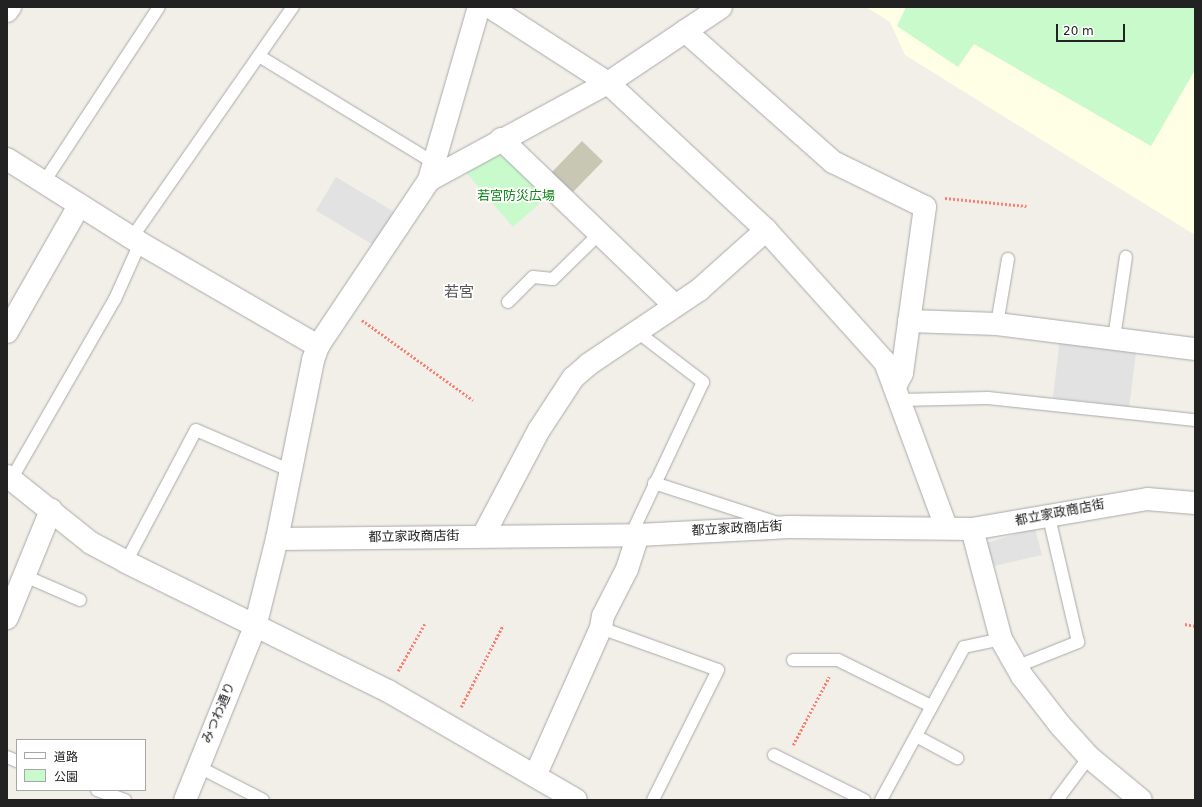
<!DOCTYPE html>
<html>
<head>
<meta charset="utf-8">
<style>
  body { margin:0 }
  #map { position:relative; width:1202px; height:807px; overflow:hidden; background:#f2efe9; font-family:"DejaVu Sans","Noto Sans JP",sans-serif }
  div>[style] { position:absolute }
  .education>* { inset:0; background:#ffffe5 }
  .construction>* { inset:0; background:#c7c7b4; transform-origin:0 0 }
  .park>* { inset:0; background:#c8facc }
  .parking>* { inset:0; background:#e2e2e2; transform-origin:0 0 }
  .path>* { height:2.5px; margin-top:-1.25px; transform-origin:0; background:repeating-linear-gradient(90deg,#fa8072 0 2px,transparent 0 4px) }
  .roads { filter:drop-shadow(0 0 1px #a9a9a9) drop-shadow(0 0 1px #a9a9a9) }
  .lane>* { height:12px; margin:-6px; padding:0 6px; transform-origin:6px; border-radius:6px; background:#fff }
  .street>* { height:22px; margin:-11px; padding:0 11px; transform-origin:11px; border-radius:11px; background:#fff }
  span { translate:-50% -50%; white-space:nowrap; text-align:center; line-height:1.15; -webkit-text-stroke:3.5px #fff; paint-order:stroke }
  .park-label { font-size:13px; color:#0c8416 }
  .street-label { font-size:13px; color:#222 }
  .quarter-label { font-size:15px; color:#555 }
  .frame { position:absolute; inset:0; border:8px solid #222; pointer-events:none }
  .legend { position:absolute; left:16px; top:739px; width:130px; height:52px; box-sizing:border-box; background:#fff; border:1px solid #a7a7a7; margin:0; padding:5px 7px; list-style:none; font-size:12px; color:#222 }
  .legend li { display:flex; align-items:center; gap:8px; height:20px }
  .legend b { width:20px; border:1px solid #a7a7a7 }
  .scale { position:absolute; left:1056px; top:24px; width:69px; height:18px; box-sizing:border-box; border:2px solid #222; border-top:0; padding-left:5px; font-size:12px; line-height:14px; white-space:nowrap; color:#222; -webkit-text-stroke:3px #fff; paint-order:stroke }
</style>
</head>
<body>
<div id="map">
  <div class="education">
    <div style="clip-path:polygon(866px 7px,1195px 7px,1195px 235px,905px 55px,890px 22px)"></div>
  </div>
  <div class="construction">
    <div style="left:582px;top:141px;width:29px;height:46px;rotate:44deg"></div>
  </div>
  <div class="park">
    <div style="clip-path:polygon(906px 7px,1195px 7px,1195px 70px,1151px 146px,974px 44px,958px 67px,897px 26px)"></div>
    <div style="clip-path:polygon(501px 151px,548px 196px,513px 227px,464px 170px)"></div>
  </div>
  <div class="parking">
    <div style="left:336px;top:177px;width:69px;height:39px;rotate:31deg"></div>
    <div style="left:1060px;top:339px;width:77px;height:59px;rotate:7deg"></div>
    <div style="clip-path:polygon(1035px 528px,1042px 555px,994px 566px,987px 543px)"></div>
  </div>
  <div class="path">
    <div style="left:945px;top:198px;width:82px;rotate:5.6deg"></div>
    <div style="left:362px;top:320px;width:137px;rotate:35.8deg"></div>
    <div style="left:1185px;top:624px;width:10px;rotate:11deg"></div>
    <div style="left:398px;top:671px;width:55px;rotate:-60.6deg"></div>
    <div style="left:461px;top:707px;width:92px;rotate:-62.9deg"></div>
    <div style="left:793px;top:745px;width:77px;rotate:-62.1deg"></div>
  </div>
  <div class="roads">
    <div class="lane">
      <div style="left:259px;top:56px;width:205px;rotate:31.4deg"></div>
      <div style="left:44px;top:182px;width:209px;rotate:-56.7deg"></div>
      <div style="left:133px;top:236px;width:279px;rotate:-55.1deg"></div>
      <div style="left:508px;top:302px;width:35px;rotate:-45deg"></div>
      <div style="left:533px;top:277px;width:20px;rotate:6deg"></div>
      <div style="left:553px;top:279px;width:64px;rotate:-44.4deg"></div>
      <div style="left:997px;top:324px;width:66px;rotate:-80.4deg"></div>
      <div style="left:1114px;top:338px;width:82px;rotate:-81.6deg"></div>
      <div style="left:899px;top:400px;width:89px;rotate:-1.3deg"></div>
      <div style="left:988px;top:398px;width:208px;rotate:6.1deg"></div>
      <div style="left:12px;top:478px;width:207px;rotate:-60.1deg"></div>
      <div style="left:115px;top:299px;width:61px;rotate:-65.9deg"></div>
      <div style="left:654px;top:483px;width:130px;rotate:17.9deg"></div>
      <div style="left:631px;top:535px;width:169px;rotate:-64.8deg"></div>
      <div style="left:703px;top:382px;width:84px;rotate:-142.7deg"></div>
      <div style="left:126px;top:562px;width:149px;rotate:-62.1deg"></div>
      <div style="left:196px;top:430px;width:103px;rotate:23.3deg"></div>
      <div style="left:25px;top:576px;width:60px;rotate:23.6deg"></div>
      <div style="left:601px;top:628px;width:124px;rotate:19.7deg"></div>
      <div style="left:718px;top:670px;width:145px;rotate:116.6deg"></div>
      <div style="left:793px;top:660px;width:45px"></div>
      <div style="left:838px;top:660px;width:104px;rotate:26.3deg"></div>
      <div style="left:1018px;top:666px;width:65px;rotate:-21.8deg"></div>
      <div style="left:1078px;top:642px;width:128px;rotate:-103.1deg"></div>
      <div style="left:916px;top:736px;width:47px;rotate:28.2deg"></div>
      <div style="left:774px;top:755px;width:101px;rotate:26.6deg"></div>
      <div style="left:7px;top:757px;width:11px;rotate:22deg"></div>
      <div style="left:197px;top:766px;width:74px;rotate:27.3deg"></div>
      <div style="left:97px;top:790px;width:30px;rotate:20deg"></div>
      <div style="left:881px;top:800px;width:174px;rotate:-61.5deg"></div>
      <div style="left:964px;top:647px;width:38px;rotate:-12deg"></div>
      <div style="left:1057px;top:800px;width:54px;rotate:-53.3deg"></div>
    </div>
    <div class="street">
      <div style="left:490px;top:7px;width:140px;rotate:32.8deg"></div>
      <div style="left:608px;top:83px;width:216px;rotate:42.9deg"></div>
      <div style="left:766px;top:230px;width:178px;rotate:48deg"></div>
      <div style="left:885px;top:362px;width:176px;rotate:69.7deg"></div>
      <div style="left:7px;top:11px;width:5px;rotate:-53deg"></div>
      <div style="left:685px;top:31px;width:198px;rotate:41.5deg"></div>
      <div style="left:833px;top:162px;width:102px;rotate:26.1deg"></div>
      <div style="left:925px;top:207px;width:168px;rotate:97.9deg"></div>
      <div style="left:902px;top:373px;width:15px;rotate:118deg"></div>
      <div style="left:501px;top:139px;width:241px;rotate:43.8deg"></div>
      <div style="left:7px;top:159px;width:157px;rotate:32.3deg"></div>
      <div style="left:140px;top:243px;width:206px;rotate:30.1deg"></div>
      <div style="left:429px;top:180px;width:204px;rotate:-28.5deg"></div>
      <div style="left:608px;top:83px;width:136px;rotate:-33.9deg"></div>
      <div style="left:909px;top:321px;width:88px;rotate:2deg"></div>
      <div style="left:997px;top:324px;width:200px;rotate:7.2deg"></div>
      <div style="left:7px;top:332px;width:145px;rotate:-60.3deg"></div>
      <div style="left:7px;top:476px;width:107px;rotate:38.6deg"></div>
      <div style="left:91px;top:543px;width:40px;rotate:28deg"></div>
      <div style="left:126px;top:562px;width:292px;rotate:26.2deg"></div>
      <div style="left:388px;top:691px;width:217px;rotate:30.1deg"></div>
      <div style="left:972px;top:529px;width:114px;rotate:75.2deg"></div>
      <div style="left:1001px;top:639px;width:43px;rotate:60.4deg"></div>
      <div style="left:1022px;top:676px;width:62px;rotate:52.2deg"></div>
      <div style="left:1060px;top:725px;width:43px;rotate:47.8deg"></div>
      <div style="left:1089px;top:757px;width:67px;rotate:39.6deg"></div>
      <div style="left:483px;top:536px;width:120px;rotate:-62.2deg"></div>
      <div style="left:539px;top:430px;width:62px;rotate:-56.8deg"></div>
      <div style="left:573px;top:378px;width:21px;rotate:-41deg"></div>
      <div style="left:589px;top:364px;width:133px;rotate:-33.9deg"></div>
      <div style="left:699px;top:290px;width:90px;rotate:-41.8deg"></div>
      <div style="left:277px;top:539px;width:361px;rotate:-0.6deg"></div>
      <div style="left:638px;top:535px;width:151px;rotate:-3deg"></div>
      <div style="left:789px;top:527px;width:183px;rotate:0.6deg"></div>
      <div style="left:972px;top:529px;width:178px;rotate:-9.7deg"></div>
      <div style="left:1147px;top:499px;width:48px;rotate:4.8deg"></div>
      <div style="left:7px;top:618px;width:117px;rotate:-67.8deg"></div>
      <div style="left:535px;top:776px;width:162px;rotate:-66deg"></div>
      <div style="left:601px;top:628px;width:12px;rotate:-81deg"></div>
      <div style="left:603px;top:616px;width:53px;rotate:-62.9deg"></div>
      <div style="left:627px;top:569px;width:36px;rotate:-72deg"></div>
      <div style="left:185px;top:800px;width:187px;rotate:-68deg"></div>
      <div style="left:255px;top:627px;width:91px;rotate:-76deg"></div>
      <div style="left:277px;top:539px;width:183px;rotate:-78.6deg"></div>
      <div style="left:313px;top:360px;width:15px;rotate:-70deg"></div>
      <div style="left:318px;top:346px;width:200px;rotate:-56.2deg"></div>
      <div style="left:429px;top:180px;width:180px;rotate:-73.9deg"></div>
    </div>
  </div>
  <div class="park-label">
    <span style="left:516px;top:196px">若宮防災広場</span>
  </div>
  <div class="street-label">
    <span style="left:1060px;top:513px;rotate:-11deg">都立家政商店街</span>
    <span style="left:737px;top:529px;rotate:-3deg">都立家政商店街</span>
    <span style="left:414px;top:537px;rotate:-1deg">都立家政商店街</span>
    <span style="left:219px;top:713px;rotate:-67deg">みつわ通り</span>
  </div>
  <div class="quarter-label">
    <span style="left:459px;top:293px">若宮</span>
  </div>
  <div class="frame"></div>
  <ul class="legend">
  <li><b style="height:5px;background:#fff"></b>道路</li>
  <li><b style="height:11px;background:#c8facc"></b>公園</li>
  </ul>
  <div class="scale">20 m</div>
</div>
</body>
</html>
